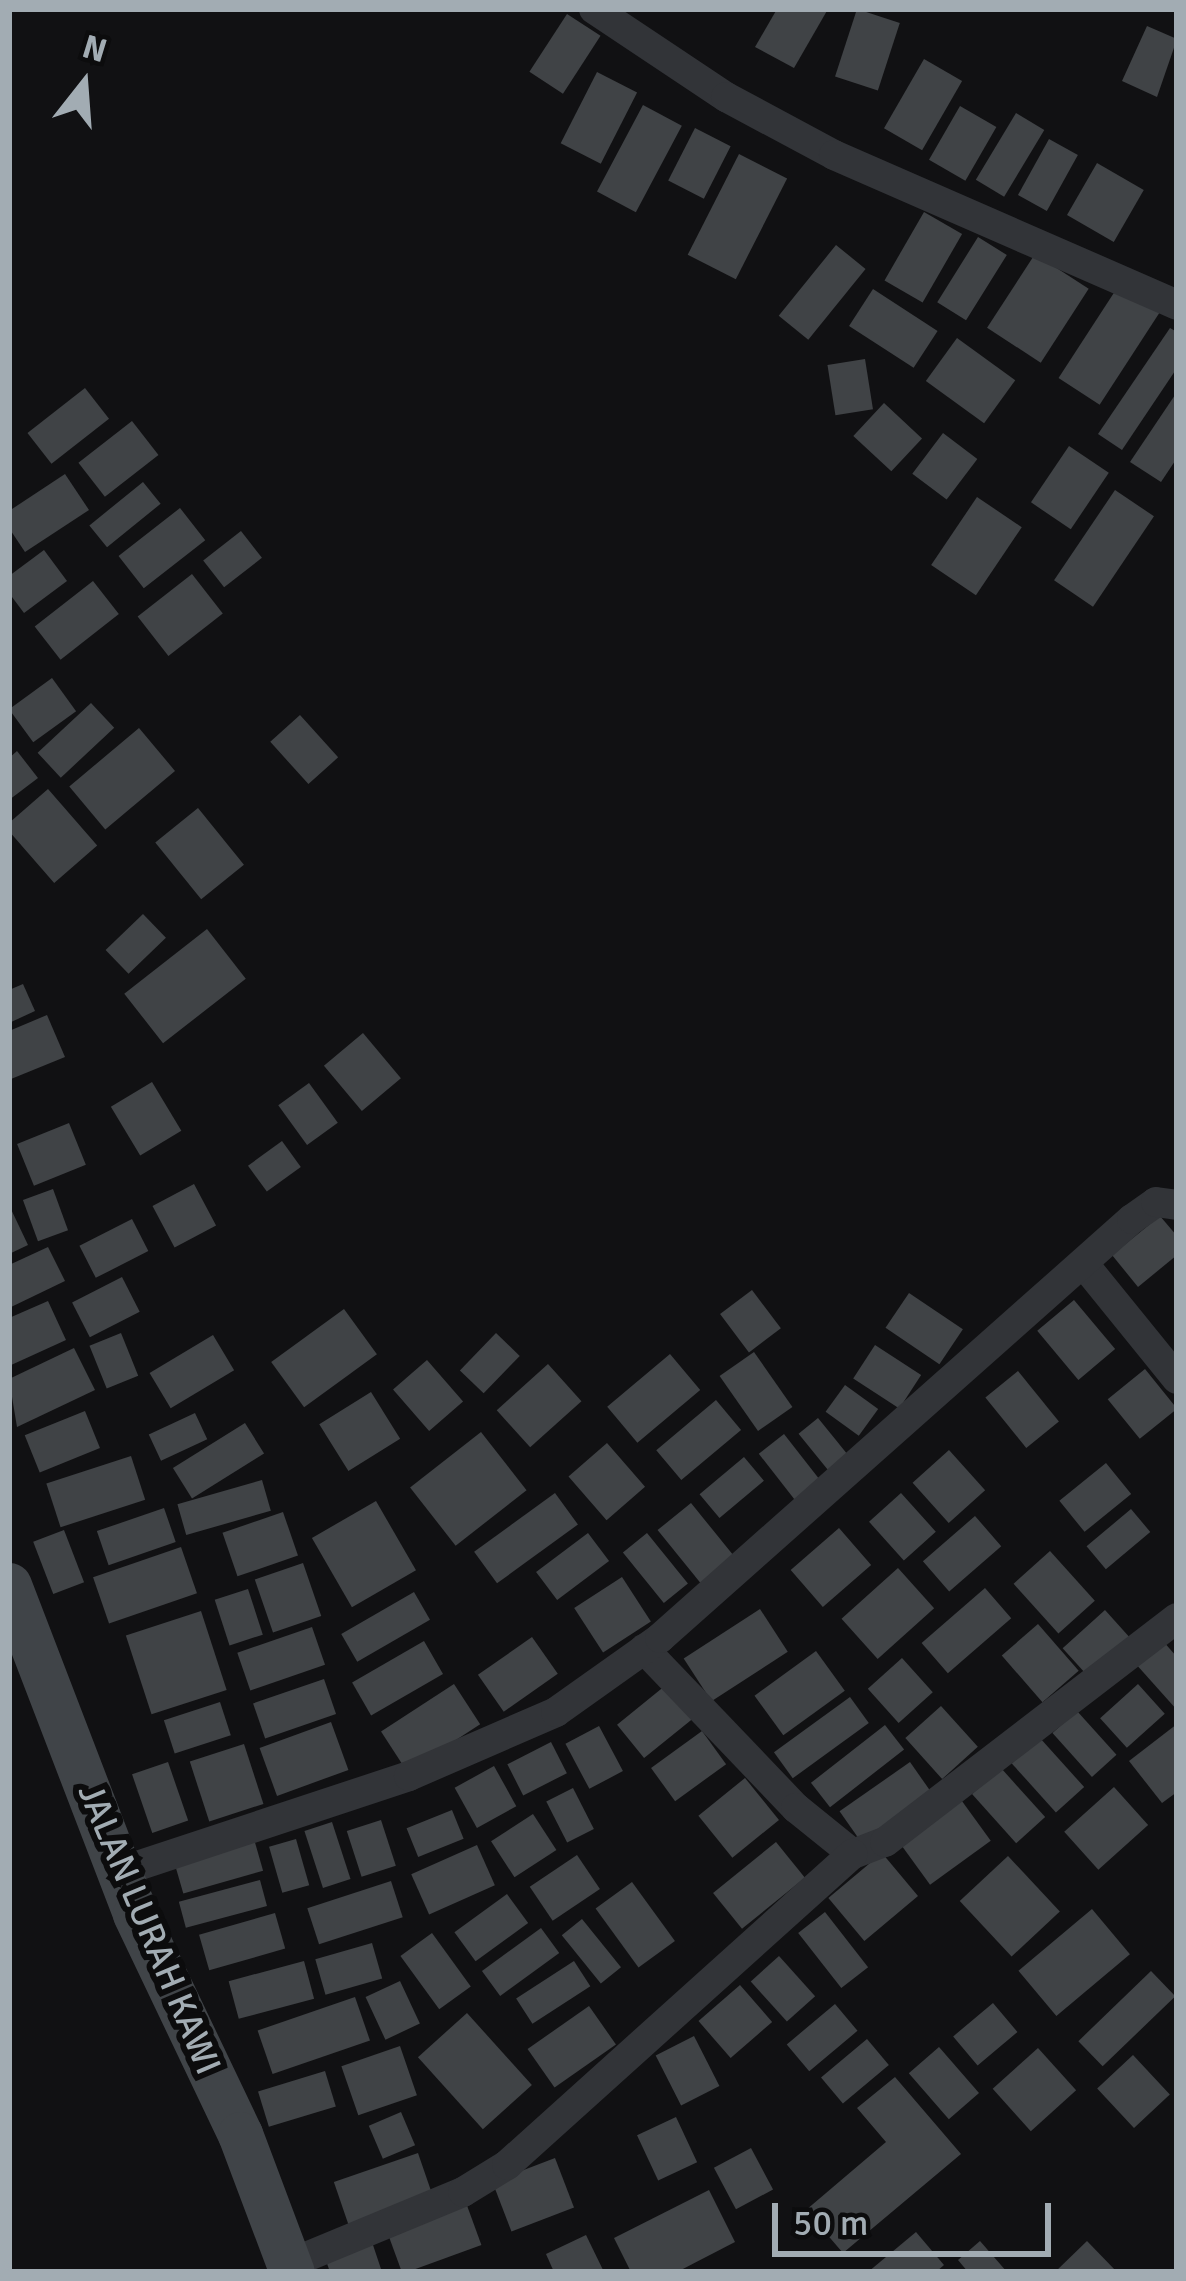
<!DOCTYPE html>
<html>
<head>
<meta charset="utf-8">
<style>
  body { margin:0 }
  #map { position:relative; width:1186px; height:2281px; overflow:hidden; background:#111113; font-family:Signika,sans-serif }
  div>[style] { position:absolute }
  .building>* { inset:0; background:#404346; transform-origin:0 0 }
  .street>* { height:30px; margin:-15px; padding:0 15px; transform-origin:15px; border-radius:15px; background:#323438 }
  .secondary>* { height:45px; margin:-22.5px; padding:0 22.5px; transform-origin:22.5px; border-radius:22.5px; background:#404448 }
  span { translate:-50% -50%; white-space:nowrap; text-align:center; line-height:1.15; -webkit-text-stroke:12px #0c0c0d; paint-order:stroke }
  .street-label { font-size:36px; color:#a2acb3 }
  .frame { position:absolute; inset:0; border:12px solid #a2acb3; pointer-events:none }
  .north { position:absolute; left:24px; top:24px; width:120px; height:120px; -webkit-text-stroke:9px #0c0c0d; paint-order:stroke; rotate:17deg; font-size:33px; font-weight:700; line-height:48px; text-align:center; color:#a2acb3 }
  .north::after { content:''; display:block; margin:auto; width:42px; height:54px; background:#a2acb3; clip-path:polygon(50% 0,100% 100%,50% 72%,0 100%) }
  .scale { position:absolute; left:772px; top:2203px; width:279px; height:54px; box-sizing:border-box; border:6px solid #a2acb3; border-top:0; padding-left:15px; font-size:36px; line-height:42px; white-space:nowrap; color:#a2acb3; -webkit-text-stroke:9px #0c0c0d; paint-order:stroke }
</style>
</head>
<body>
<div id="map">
  <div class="building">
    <div style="clip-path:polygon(777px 9px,828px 9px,794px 68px,755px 47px)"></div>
    <div style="left:857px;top:9px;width:45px;height:71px;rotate:18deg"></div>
    <div style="left:567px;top:14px;width:40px;height:69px;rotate:33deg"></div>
    <div style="clip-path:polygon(1147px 26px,1177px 39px,1157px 97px,1122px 81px)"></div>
    <div style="left:924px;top:59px;width:44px;height:80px;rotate:30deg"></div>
    <div style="left:597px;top:72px;width:45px;height:80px;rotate:27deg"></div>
    <div style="left:643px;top:105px;width:44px;height:98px;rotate:28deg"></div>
    <div style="left:960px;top:106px;width:42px;height:62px;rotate:30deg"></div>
    <div style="left:1016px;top:113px;width:33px;height:78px;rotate:31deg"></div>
    <div style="left:695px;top:128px;width:40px;height:59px;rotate:27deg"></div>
    <div style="left:1049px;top:139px;width:33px;height:64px;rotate:29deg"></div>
    <div style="left:739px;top:154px;width:54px;height:113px;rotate:27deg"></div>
    <div style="left:1097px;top:163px;width:54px;height:60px;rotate:30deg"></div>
    <div style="left:924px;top:212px;width:44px;height:79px;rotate:30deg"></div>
    <div style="left:978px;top:237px;width:34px;height:77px;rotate:32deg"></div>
    <div style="left:836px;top:245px;width:38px;height:91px;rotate:39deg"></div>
    <div style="left:1035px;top:254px;width:64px;height:88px;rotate:33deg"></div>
    <div style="left:1119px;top:285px;width:49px;height:111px;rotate:33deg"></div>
    <div style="left:873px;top:289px;width:77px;height:44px;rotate:33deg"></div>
    <div style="clip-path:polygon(1170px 328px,1177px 332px,1177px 368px,1122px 450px,1098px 434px)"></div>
    <div style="left:957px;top:338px;width:72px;height:53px;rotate:36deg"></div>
    <div style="left:865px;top:359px;width:51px;height:38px;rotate:81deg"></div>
    <div style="left:85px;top:388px;width:39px;height:73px;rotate:52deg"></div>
    <div style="clip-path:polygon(1177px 392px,1177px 458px,1161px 482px,1130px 462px)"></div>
    <div style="left:884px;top:403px;width:52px;height:45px;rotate:43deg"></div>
    <div style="left:132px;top:421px;width:43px;height:68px;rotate:52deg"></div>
    <div style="left:943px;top:433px;width:43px;height:51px;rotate:37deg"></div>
    <div style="left:1069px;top:446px;width:48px;height:68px;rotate:34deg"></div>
    <div style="clip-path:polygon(65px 474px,89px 510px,25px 552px,9px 528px,9px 511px)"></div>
    <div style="left:143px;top:482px;width:28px;height:69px;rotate:51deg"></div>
    <div style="left:1115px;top:490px;width:47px;height:109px;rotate:34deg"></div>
    <div style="left:977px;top:497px;width:54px;height:82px;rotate:34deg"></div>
    <div style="left:180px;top:508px;width:41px;height:78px;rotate:52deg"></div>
    <div style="left:241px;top:531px;width:34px;height:48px;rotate:52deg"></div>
    <div style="clip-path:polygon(44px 550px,67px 581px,24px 613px,9px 593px,9px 576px)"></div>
    <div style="left:192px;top:574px;width:50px;height:69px;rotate:52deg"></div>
    <div style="left:93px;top:581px;width:42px;height:74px;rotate:52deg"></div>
    <div style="left:52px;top:678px;width:41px;height:53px;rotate:54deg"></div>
    <div style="left:91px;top:703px;width:34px;height:73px;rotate:47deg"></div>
    <div style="left:300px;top:715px;width:57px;height:40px;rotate:48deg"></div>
    <div style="left:139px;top:728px;width:56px;height:91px;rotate:50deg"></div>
    <div style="clip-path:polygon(17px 751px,38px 778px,9px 800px,9px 758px)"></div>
    <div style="left:48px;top:789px;width:75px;height:57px;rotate:49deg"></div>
    <div style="left:198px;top:808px;width:73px;height:55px;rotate:51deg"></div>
    <div style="left:143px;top:914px;width:33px;height:52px;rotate:46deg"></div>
    <div style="left:207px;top:929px;width:63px;height:105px;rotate:52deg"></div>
    <div style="clip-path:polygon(23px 984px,35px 1011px,9px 1023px,9px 990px)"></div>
    <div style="clip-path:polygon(47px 1015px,65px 1057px,11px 1079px,9px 1031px)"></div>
    <div style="left:363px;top:1033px;width:59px;height:51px;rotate:50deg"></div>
    <div style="left:152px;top:1082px;width:57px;height:48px;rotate:59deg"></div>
    <div style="left:309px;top:1083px;width:49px;height:38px;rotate:54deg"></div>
    <div style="left:69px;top:1123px;width:45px;height:56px;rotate:68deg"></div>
    <div style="left:282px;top:1141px;width:32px;height:42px;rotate:54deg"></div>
    <div style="left:194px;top:1184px;width:47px;height:47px;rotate:62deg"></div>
    <div style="left:53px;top:1189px;width:44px;height:32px;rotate:70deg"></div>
    <div style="clip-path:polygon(9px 1205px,28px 1245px,9px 1254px)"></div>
    <div style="clip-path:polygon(1160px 1216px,1177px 1236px,1177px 1255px,1138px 1287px,1112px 1255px)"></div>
    <div style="left:132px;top:1219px;width:36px;height:59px;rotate:63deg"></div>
    <div style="clip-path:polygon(48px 1247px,65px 1281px,9px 1308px,9px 1265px)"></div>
    <div style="left:122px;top:1277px;width:39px;height:56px;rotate:63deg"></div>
    <div style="left:752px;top:1290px;width:48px;height:40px;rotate:53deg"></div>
    <div style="left:909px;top:1293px;width:65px;height:42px;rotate:34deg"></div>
    <div style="left:1074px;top:1300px;width:64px;height:48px;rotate:50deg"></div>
    <div style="clip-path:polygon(48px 1301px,66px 1340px,9px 1366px,9px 1318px)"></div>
    <div style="left:344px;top:1309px;width:56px;height:90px;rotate:54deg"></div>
    <div style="left:121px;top:1333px;width:46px;height:34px;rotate:68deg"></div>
    <div style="left:496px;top:1333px;width:33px;height:52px;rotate:44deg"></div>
    <div style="left:213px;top:1335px;width:41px;height:74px;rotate:59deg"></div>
    <div style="left:875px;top:1345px;width:55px;height:40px;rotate:33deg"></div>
    <div style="clip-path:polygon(74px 1348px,95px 1390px,17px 1427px,9px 1379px)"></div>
    <div style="left:754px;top:1352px;width:67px;height:42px;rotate:55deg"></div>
    <div style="left:670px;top:1354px;width:47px;height:82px;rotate:50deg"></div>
    <div style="left:427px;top:1360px;width:55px;height:45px;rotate:49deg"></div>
    <div style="left:548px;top:1364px;width:50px;height:69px;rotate:48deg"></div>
    <div style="left:1145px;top:1369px;width:51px;height:48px;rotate:51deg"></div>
    <div style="left:1018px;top:1371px;width:65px;height:42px;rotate:51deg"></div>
    <div style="left:845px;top:1385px;width:41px;height:33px;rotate:36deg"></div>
    <div style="left:371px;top:1392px;width:55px;height:61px;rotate:58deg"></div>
    <div style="left:716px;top:1400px;width:39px;height:78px;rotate:50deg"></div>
    <div style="left:85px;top:1411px;width:40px;height:65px;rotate:68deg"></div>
    <div style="left:195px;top:1413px;width:29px;height:51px;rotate:65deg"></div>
    <div style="left:818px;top:1418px;width:49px;height:25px;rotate:51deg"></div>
    <div style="left:245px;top:1423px;width:36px;height:85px;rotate:58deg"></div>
    <div style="left:481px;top:1432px;width:74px;height:90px;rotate:52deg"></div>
    <div style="left:784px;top:1434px;width:60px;height:32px;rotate:52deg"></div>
    <div style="left:607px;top:1443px;width:58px;height:51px;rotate:49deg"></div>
    <div style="left:949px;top:1450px;width:54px;height:49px;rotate:48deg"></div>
    <div style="left:131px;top:1456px;width:46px;height:89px;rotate:72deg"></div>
    <div style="left:744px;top:1457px;width:31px;height:58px;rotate:50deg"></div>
    <div style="left:1106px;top:1463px;width:40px;height:60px;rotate:51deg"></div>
    <div style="left:262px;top:1480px;width:32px;height:88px;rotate:74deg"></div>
    <div style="left:555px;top:1493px;width:39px;height:100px;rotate:54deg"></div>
    <div style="left:901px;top:1493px;width:52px;height:43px;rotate:48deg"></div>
    <div style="left:376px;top:1501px;width:80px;height:74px;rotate:60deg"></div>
    <div style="left:691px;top:1503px;width:75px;height:43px;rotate:51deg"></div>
    <div style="left:164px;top:1508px;width:36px;height:71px;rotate:71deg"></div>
    <div style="left:1131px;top:1509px;width:30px;height:58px;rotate:50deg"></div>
    <div style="left:283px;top:1512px;width:46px;height:64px;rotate:71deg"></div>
    <div style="left:975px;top:1516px;width:40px;height:69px;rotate:49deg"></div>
    <div style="left:839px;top:1528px;width:49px;height:64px;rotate:49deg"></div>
    <div style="left:64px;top:1530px;width:56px;height:33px;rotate:69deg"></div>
    <div style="left:588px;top:1533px;width:35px;height:65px;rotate:53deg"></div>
    <div style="left:647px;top:1533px;width:65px;height:31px;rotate:51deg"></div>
    <div style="left:181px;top:1547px;width:49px;height:93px;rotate:71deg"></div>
    <div style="left:1050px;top:1551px;width:67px;height:49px;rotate:48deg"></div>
    <div style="left:303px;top:1563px;width:56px;height:51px;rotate:71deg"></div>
    <div style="left:898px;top:1568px;width:54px;height:76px;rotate:48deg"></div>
    <div style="left:622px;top:1577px;width:53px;height:57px;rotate:57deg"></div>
    <div style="left:985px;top:1588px;width:40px;height:84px;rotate:49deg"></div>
    <div style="left:248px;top:1589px;width:48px;height:35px;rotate:72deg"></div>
    <div style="left:414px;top:1592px;width:32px;height:84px;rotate:60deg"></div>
    <div style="left:760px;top:1609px;width:51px;height:91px;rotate:57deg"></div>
    <div style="left:1105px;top:1610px;width:43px;height:57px;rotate:48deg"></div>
    <div style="left:201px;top:1611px;width:83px;height:79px;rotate:72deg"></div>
    <div style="left:1038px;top:1624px;width:62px;height:48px;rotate:49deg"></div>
    <div style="left:312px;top:1627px;width:40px;height:79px;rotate:71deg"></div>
    <div style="left:532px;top:1637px;width:45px;height:66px;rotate:55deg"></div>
    <div style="clip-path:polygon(1162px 1640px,1177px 1657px,1177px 1710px,1135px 1663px)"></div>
    <div style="left:424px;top:1641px;width:38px;height:83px;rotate:60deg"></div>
    <div style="left:816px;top:1651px;width:49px;height:76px;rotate:54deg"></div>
    <div style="left:902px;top:1658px;width:46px;height:46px;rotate:48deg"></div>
    <div style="left:324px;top:1679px;width:37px;height:75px;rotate:71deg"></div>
    <div style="left:454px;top:1684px;width:48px;height:87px;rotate:57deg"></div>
    <div style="left:1138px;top:1684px;width:40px;height:51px;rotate:48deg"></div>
    <div style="left:666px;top:1685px;width:43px;height:63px;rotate:51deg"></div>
    <div style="left:850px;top:1697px;width:32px;height:94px;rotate:54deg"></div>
    <div style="left:220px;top:1702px;width:35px;height:59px;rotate:72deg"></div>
    <div style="left:941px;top:1706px;width:55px;height:48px;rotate:48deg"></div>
    <div style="left:1077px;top:1711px;width:59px;height:33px;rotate:48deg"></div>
    <div style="left:331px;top:1722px;width:51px;height:76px;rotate:70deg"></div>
    <div style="clip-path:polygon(1177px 1724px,1177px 1792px,1162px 1803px,1129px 1761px)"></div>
    <div style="left:885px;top:1725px;width:31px;height:94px;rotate:52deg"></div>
    <div style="left:599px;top:1726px;width:51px;height:38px;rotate:62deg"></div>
    <div style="left:702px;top:1731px;width:41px;height:63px;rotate:54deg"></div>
    <div style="left:1040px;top:1738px;width:66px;height:38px;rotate:48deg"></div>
    <div style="left:551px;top:1742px;width:35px;height:49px;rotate:63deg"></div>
    <div style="left:244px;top:1744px;width:63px;height:57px;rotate:72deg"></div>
    <div style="left:168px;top:1762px;width:62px;height:38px;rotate:71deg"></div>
    <div style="left:910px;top:1762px;width:44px;height:86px;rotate:55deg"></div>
    <div style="left:494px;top:1766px;width:46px;height:45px;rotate:61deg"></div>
    <div style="left:1001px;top:1768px;width:66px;height:39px;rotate:48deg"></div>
    <div style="left:745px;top:1778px;width:54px;height:60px;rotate:51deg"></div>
    <div style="left:1114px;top:1787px;width:51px;height:67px;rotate:48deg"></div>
    <div style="left:573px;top:1788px;width:46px;height:30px;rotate:63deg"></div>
    <div style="left:959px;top:1797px;width:54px;height:75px;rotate:54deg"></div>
    <div style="left:452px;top:1810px;width:31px;height:49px;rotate:68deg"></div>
    <div style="left:533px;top:1814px;width:43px;height:50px;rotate:57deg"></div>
    <div style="left:381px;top:1820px;width:48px;height:36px;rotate:72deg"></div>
    <div style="left:332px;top:1822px;width:60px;height:29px;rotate:72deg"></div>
    <div style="left:254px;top:1839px;width:33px;height:83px;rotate:74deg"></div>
    <div style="left:296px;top:1839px;width:48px;height:28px;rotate:74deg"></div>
    <div style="left:776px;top:1842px;width:46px;height:81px;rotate:51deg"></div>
    <div style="left:477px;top:1845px;width:44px;height:72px;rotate:66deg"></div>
    <div style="left:882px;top:1853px;width:56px;height:70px;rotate:50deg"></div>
    <div style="left:577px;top:1855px;width:41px;height:57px;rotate:56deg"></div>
    <div style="left:1008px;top:1856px;width:76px;height:66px;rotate:47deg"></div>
    <div style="left:260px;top:1880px;width:27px;height:84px;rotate:75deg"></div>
    <div style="left:391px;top:1881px;width:38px;height:88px;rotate:72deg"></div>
    <div style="left:632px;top:1882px;width:73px;height:45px;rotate:54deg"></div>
    <div style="left:507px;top:1894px;width:36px;height:65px;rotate:54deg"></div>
    <div style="left:1092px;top:1909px;width:59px;height:96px;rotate:50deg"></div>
    <div style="left:825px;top:1912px;width:70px;height:34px;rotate:52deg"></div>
    <div style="left:275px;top:1913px;width:37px;height:79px;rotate:74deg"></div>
    <div style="left:582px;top:1919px;width:62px;height:26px;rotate:51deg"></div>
    <div style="left:541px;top:1928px;width:31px;height:73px;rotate:54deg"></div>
    <div style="left:432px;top:1933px;width:66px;height:39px;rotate:54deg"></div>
    <div style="left:372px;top:1943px;width:37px;height:59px;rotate:74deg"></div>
    <div style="left:779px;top:1956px;width:54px;height:38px;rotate:48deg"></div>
    <div style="left:304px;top:1961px;width:39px;height:78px;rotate:75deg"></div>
    <div style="left:574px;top:1961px;width:30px;height:69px;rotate:57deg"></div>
    <div style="left:1151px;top:1971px;width:35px;height:101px;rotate:46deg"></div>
    <div style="left:400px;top:1981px;width:47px;height:38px;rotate:65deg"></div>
    <div style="left:740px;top:1985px;width:49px;height:55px;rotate:49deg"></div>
    <div style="left:355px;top:1997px;width:46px;height:103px;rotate:71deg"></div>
    <div style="left:993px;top:2003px;width:38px;height:52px;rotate:50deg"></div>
    <div style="left:835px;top:2004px;width:35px;height:63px;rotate:50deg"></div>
    <div style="left:589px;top:2006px;width:47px;height:75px;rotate:55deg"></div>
    <div style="left:467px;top:2013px;width:97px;height:66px;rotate:48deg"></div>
    <div style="left:694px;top:2036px;width:56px;height:43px;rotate:63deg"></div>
    <div style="left:867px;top:2039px;width:34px;height:60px;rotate:50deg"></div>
    <div style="left:400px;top:2046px;width:52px;height:62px;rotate:71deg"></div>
    <div style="left:939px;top:2047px;width:61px;height:40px;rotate:49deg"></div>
    <div style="left:1038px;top:2048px;width:57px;height:61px;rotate:48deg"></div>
    <div style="left:1133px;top:2055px;width:54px;height:49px;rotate:47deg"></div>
    <div style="left:325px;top:2071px;width:37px;height:70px;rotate:73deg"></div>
    <div style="clip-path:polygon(895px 2077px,961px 2154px,843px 2253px,806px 2210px,886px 2142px,857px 2108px)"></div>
    <div style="left:401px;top:2112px;width:36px;height:35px;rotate:67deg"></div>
    <div style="left:676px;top:2117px;width:50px;height:43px;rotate:65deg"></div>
    <div style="left:751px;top:2148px;width:47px;height:42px;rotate:62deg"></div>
    <div style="left:418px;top:2153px;width:52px;height:89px;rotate:71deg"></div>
    <div style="left:555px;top:2158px;width:53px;height:67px;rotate:69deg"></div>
    <div style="clip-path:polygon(709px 2190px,735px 2242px,677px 2272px,631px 2272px,614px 2238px)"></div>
    <div style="left:465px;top:2200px;width:48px;height:84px;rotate:70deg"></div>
    <div style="clip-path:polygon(916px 2232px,944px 2265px,936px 2272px,868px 2272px)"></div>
    <div style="clip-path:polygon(586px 2235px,604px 2272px,554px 2272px,546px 2254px)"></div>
    <div style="clip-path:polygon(371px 2239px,382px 2272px,330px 2272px,324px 2255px)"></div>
    <div style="clip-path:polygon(980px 2241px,1007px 2272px,968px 2272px,958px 2260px)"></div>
    <div style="clip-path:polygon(1087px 2241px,1117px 2272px,1055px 2272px)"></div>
  </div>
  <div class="street">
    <div style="left:594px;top:9px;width:159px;rotate:33.7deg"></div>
    <div style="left:726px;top:97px;width:123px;rotate:28.2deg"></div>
    <div style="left:834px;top:155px;width:374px;rotate:23.6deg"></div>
    <div style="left:1083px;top:1263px;width:149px;rotate:51deg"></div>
    <div style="left:644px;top:1649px;width:220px;rotate:46.3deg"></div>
    <div style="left:796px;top:1808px;width:73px;rotate:38.9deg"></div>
    <div style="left:853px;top:1854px;width:34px;rotate:-21deg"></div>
    <div style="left:885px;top:1842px;width:368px;rotate:-37.5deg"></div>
    <div style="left:119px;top:1872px;width:305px;rotate:-18.3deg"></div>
    <div style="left:409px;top:1776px;width:160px;rotate:-23.5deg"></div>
    <div style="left:556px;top:1712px;width:128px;rotate:-35.4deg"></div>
    <div style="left:660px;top:1638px;width:631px;rotate:-41.6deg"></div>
    <div style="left:1132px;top:1219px;width:29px;rotate:-35deg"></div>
    <div style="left:1156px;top:1202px;width:21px;rotate:8deg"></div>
    <div style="left:289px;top:2264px;width:188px;rotate:-22.5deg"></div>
    <div style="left:463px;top:2192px;width:52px;rotate:-31.5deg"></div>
    <div style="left:507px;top:2165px;width:465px;rotate:-42deg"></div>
  </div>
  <div class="secondary">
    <div style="left:9px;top:1585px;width:352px;rotate:69deg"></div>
    <div style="left:135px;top:1914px;width:244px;rotate:64.5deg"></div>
    <div style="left:240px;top:2134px;width:147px;rotate:69.4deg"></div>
  </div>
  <div class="street-label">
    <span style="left:149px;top:1929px;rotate:67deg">JALAN LURAH KAWI</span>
  </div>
  <div class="frame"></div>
  <div class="north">N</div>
  <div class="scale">50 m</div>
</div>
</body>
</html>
